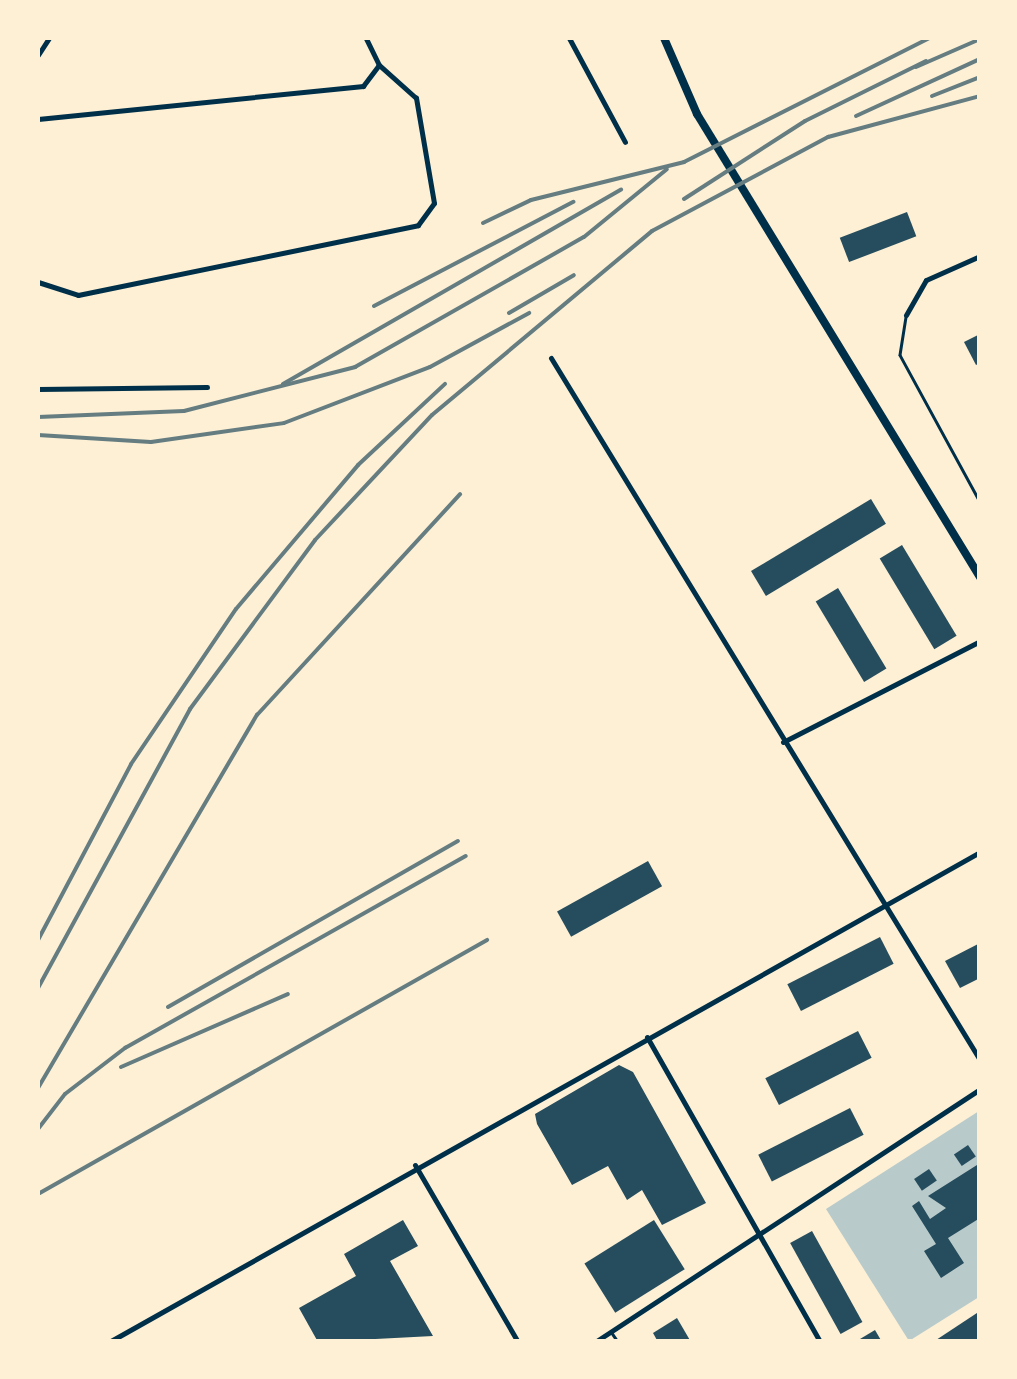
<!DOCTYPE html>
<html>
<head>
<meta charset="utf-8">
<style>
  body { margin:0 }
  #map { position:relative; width:1017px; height:1379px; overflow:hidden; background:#fdf0d5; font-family:"Asap Condensed",sans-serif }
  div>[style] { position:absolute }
  .green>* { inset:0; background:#b9caca }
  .building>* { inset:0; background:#264d5e; transform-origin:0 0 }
  .service>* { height:2.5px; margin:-1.25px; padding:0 1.25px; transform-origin:1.25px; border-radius:1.25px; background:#003049 }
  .minor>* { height:5px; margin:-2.5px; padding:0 2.5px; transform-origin:2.5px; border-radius:2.5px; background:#003049 }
  .secondary>* { height:8px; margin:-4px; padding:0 4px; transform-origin:4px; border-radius:4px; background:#003049 }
  .rail>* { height:4px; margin:-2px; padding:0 2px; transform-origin:2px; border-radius:2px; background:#657d81 }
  span { translate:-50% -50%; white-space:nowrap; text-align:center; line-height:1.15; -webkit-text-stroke:8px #fdf0d5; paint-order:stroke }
  .frame { position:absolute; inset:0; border:40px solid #fdf0d5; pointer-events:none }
</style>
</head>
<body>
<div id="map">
  <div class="green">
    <div style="clip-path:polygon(979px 1111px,979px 1297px,909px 1341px,826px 1209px)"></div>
  </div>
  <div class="building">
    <div style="left:907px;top:212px;width:26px;height:72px;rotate:69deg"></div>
    <div style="clip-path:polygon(980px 334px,980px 363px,976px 365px,964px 342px)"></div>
    <div style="left:871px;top:499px;width:29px;height:140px;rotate:59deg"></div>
    <div style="left:902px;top:545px;width:106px;height:26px;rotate:59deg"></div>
    <div style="left:838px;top:588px;width:94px;height:26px;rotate:59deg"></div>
    <div style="left:648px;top:861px;width:29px;height:104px;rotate:61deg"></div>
    <div style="left:880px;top:937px;width:30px;height:104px;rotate:63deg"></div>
    <div style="clip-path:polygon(980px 943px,980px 978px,960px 988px,945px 961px)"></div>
    <div style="left:858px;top:1031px;width:30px;height:104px;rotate:63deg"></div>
    <div style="clip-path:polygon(619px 1065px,633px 1072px,706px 1203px,662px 1225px,642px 1190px,627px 1200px,608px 1166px,572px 1185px,537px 1124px,535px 1114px)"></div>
    <div style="left:850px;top:1108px;width:30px;height:103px;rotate:63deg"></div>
    <div style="left:968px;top:1145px;width:14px;height:17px;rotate:56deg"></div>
    <div style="clip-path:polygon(977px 1165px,980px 1218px,948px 1238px,964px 1263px,941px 1278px,924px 1251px,936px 1244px,912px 1206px,919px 1201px,930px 1219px,946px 1208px,928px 1196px)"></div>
    <div style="left:929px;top:1169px;width:14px;height:18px;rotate:56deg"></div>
    <div style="clip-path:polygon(403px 1220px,418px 1246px,390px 1261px,433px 1336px,318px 1342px,299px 1308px,356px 1276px,344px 1254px)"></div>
    <div style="left:654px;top:1220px;width:58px;height:82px;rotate:58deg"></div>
    <div style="left:812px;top:1231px;width:104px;height:25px;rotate:61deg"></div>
    <div style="clip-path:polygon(980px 1311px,980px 1342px,933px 1342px)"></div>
    <div style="clip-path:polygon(677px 1318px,691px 1342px,658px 1342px,653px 1333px)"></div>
    <div style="clip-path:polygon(875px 1330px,882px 1342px,855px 1342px)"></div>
  </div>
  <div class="service">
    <div style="left:906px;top:317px;width:38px;rotate:99deg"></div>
    <div style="left:900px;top:355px;width:167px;rotate:61.4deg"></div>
    <div style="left:612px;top:1333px;width:11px;rotate:56deg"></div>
  </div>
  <div class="minor">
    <div style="left:569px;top:38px;width:118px;rotate:61.7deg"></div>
    <div style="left:38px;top:55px;width:20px;rotate:-57deg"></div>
    <div style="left:38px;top:119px;width:327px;rotate:-5.8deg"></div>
    <div style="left:363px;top:86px;width:26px;rotate:-53deg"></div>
    <div style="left:38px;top:282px;width:42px;rotate:18deg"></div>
    <div style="left:78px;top:295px;width:347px;rotate:-11.6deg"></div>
    <div style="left:418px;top:225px;width:27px;rotate:-54deg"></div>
    <div style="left:434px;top:203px;width:107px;rotate:-99.7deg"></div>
    <div style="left:416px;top:98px;width:50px;rotate:-138.3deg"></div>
    <div style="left:379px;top:65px;width:30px;rotate:-116deg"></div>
    <div style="left:906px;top:315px;width:40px;rotate:-60.3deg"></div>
    <div style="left:926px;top:280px;width:59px;rotate:-24deg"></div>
    <div style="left:551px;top:358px;width:823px;rotate:58.57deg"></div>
    <div style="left:38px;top:389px;width:169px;rotate:-0.7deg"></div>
    <div style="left:783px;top:742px;width:221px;rotate:-27.1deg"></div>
    <div style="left:647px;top:1037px;width:351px;rotate:60.4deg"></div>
    <div style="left:415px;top:1165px;width:205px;rotate:59.8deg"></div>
    <div style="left:109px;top:1342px;width:999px;rotate:-29.36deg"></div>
    <div style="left:595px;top:1342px;width:461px;rotate:-33.3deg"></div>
  </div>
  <div class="secondary">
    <div style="left:664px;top:38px;width:83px;rotate:66.5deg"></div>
    <div style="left:697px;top:114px;width:543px;rotate:58.57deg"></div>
  </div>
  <div class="rail">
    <div style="left:916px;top:67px;width:70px;rotate:-23.6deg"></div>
    <div style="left:932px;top:96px;width:52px;rotate:-21.6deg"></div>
    <div style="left:856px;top:116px;width:136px;rotate:-24.7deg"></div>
    <div style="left:684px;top:199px;width:144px;rotate:-32.8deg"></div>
    <div style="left:805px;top:121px;width:135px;rotate:-26.4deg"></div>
    <div style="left:483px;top:223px;width:53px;rotate:-25.6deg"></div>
    <div style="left:531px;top:200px;width:158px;rotate:-13.9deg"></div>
    <div style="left:684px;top:162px;width:275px;rotate:-26.8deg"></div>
    <div style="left:374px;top:306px;width:225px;rotate:-27.6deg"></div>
    <div style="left:509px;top:313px;width:75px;rotate:-30.3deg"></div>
    <div style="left:283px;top:384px;width:390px;rotate:-29.9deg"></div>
    <div style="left:38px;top:417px;width:146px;rotate:-2.4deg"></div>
    <div style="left:184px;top:411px;width:177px;rotate:-14.4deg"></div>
    <div style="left:355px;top:367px;width:263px;rotate:-29.6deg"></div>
    <div style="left:584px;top:237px;width:107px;rotate:-39.3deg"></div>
    <div style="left:38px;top:435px;width:113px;rotate:3.5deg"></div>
    <div style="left:151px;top:442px;width:134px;rotate:-8.1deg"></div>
    <div style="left:284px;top:423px;width:156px;rotate:-21deg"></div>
    <div style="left:430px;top:367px;width:113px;rotate:-28.6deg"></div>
    <div style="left:38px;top:940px;width:199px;rotate:-62.1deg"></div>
    <div style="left:131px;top:764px;width:187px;rotate:-55.9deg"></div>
    <div style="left:236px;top:609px;width:189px;rotate:-49.7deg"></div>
    <div style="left:358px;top:465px;width:119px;rotate:-43deg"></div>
    <div style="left:38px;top:988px;width:318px;rotate:-61.4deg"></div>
    <div style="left:190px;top:709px;width:210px;rotate:-53.5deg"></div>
    <div style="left:315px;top:540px;width:171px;rotate:-46.9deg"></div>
    <div style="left:432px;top:415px;width:287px;rotate:-39.9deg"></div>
    <div style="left:652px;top:231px;width:200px;rotate:-28.1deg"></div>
    <div style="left:828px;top:137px;width:157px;rotate:-15.1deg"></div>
    <div style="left:168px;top:1007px;width:334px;rotate:-29.8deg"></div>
    <div style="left:121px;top:1067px;width:182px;rotate:-23.6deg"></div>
    <div style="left:38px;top:1088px;width:433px;rotate:-59.6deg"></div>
    <div style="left:257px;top:715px;width:300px;rotate:-47.4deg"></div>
    <div style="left:38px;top:1129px;width:44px;rotate:-52.4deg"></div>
    <div style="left:65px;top:1094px;width:76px;rotate:-37.5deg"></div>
    <div style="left:125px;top:1048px;width:391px;rotate:-29.4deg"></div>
    <div style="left:38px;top:1194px;width:516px;rotate:-29.5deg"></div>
  </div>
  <div class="frame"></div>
</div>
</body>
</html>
